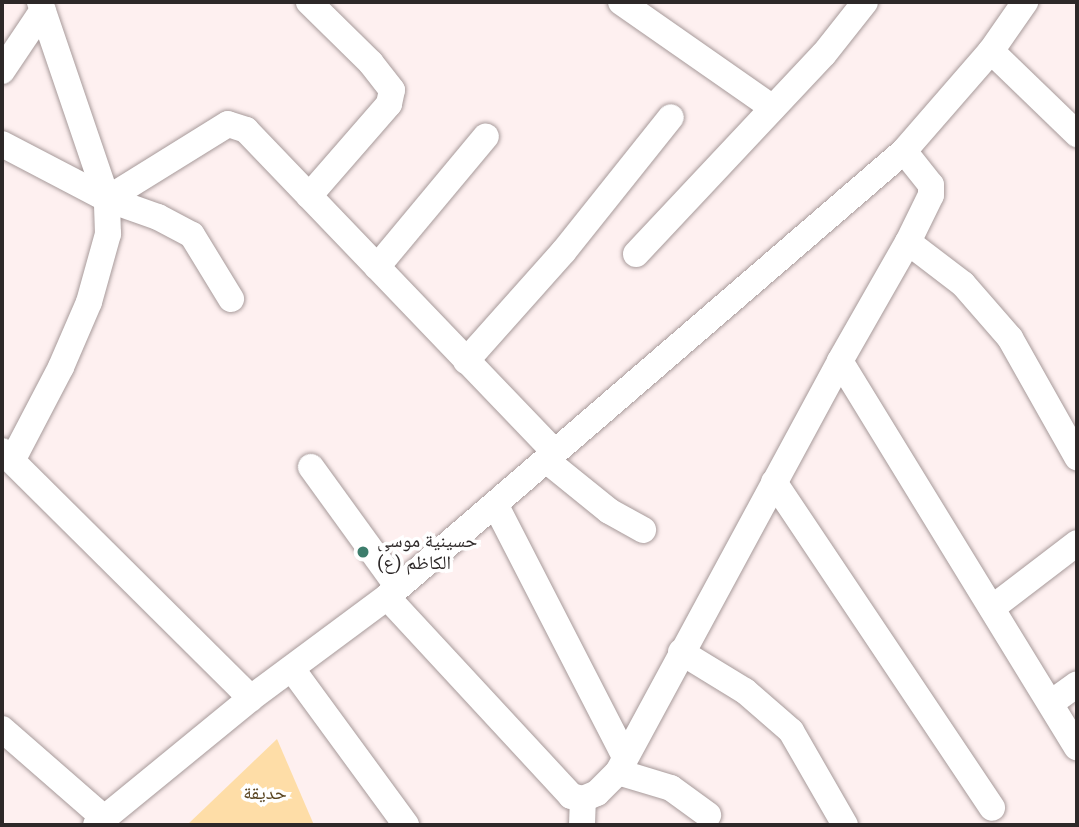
<!DOCTYPE html>
<html>
<head>
<meta charset="utf-8">
<style>
  body { margin:0 }
  #map { position:relative; width:1079px; height:827px; overflow:hidden; background:#fef0f0; font-family:Roboto,"Noto Naskh Arabic",sans-serif }
  div>[style] { position:absolute }
  .green>* { inset:0; background:#fedda7 }
  .roads { filter:drop-shadow(0 0 2px #a79a9a) drop-shadow(0 0 2px #a79a9a) }
  .minor>* { height:26px; margin:-13px; padding:0 13px; transform-origin:13px; border-radius:13px; background:#fff }
  .dots>* { width:19px; height:19px; translate:-50% -50%; box-sizing:border-box; border:4px solid #fff; border-radius:50% }
  span { translate:-50% -50%; white-space:nowrap; text-align:center; line-height:1.15; -webkit-text-stroke:7px #fff; paint-order:stroke }
  .poi-label { font-size:19px; color:#2d2828 }
  .left { translate:0 -50%; text-align:left }
  .park-label { font-size:19px; color:#594420 }
  .frame { position:absolute; inset:0; border:4px solid #2d2828; pointer-events:none }
</style>
</head>
<body>
<div id="map">
  <div class="green">
    <div style="clip-path:polygon(277px 739px,314px 825px,187px 825px)"></div>
  </div>
  <div class="roads">
    <div class="minor">
      <div style="left:621px;top:2px;width:185px;rotate:34.9deg"></div>
      <div style="left:991px;top:51px;width:120px;rotate:44deg"></div>
      <div style="left:2px;top:71px;width:73px;rotate:-56.1deg"></div>
      <div style="left:2px;top:144px;width:119px;rotate:27.6deg"></div>
      <div style="left:107px;top:199px;width:54px;rotate:19.4deg"></div>
      <div style="left:158px;top:217px;width:38px;rotate:28deg"></div>
      <div style="left:192px;top:235px;width:75px;rotate:58.6deg"></div>
      <div style="left:309px;top:196px;width:122px;rotate:-49deg"></div>
      <div style="left:389px;top:104px;width:14px;rotate:-78deg"></div>
      <div style="left:392px;top:90px;width:34px;rotate:-128deg"></div>
      <div style="left:371px;top:63px;width:87px;rotate:-135.5deg"></div>
      <div style="left:107px;top:199px;width:142px;rotate:-31.8deg"></div>
      <div style="left:228px;top:124px;width:19px;rotate:18deg"></div>
      <div style="left:246px;top:130px;width:446px;rotate:46.2deg"></div>
      <div style="left:908px;top:242px;width:69px;rotate:37.4deg"></div>
      <div style="left:963px;top:284px;width:72px;rotate:49deg"></div>
      <div style="left:1010px;top:338px;width:137px;rotate:60.6deg"></div>
      <div style="left:636px;top:254px;width:274px;rotate:-46.8deg"></div>
      <div style="left:824px;top:54px;width:66px;rotate:-51.7deg"></div>
      <div style="left:377px;top:267px;width:170px;rotate:-50.2deg"></div>
      <div style="left:466px;top:361px;width:147px;rotate:-48.3deg"></div>
      <div style="left:564px;top:251px;width:171px;rotate:-51.4deg"></div>
      <div style="left:840px;top:361px;width:453px;rotate:58.5deg"></div>
      <div style="left:2px;top:451px;width:351px;rotate:44.8deg"></div>
      <div style="left:13px;top:459px;width:104px;rotate:-62.4deg"></div>
      <div style="left:61px;top:367px;width:71px;rotate:-66.7deg"></div>
      <div style="left:89px;top:302px;width:71px;rotate:-74.4deg"></div>
      <div style="left:108px;top:234px;width:35px;rotate:-92deg"></div>
      <div style="left:107px;top:199px;width:208px;rotate:-108.8deg"></div>
      <div style="left:546px;top:460px;width:81px;rotate:39deg"></div>
      <div style="left:609px;top:511px;width:39px;rotate:29deg"></div>
      <div style="left:311px;top:467px;width:148px;rotate:54.1deg"></div>
      <div style="left:774px;top:482px;width:392px;rotate:56.2deg"></div>
      <div style="left:495px;top:504px;width:282px;rotate:62.8deg"></div>
      <div style="left:387px;top:597px;width:271px;rotate:47.2deg"></div>
      <div style="left:571px;top:796px;width:12px;rotate:14deg"></div>
      <div style="left:583px;top:799px;width:15px;rotate:-23deg"></div>
      <div style="left:597px;top:793px;width:30px;rotate:-45deg"></div>
      <div style="left:618px;top:772px;width:467px;rotate:-61.6deg"></div>
      <div style="left:840px;top:361px;width:137px;rotate:-60.3deg"></div>
      <div style="left:908px;top:242px;width:52px;rotate:-63.9deg"></div>
      <div style="left:931px;top:195px;width:10px;rotate:-90deg"></div>
      <div style="left:931px;top:185px;width:43px;rotate:-128.5deg"></div>
      <div style="left:992px;top:608px;width:107px;rotate:-37.4deg"></div>
      <div style="left:681px;top:652px;width:75px;rotate:31.4deg"></div>
      <div style="left:745px;top:691px;width:61px;rotate:41deg"></div>
      <div style="left:791px;top:731px;width:108px;rotate:60.1deg"></div>
      <div style="left:292px;top:669px;width:193px;rotate:53.8deg"></div>
      <div style="left:1051px;top:703px;width:32px;rotate:-36deg"></div>
      <div style="left:2px;top:729px;width:135px;rotate:41.1deg"></div>
      <div style="left:618px;top:772px;width:55px;rotate:16.8deg"></div>
      <div style="left:671px;top:788px;width:46px;rotate:36.1deg"></div>
      <div style="left:96px;top:825px;width:200px;rotate:-39.3deg"></div>
      <div style="left:251px;top:698px;width:169px;rotate:-36.6deg"></div>
      <div style="left:387px;top:597px;width:683px;rotate:-40.78deg"></div>
      <div style="left:904px;top:151px;width:133px;rotate:-49deg"></div>
      <div style="left:991px;top:51px;width:60px;rotate:-55.2deg"></div>
      <div style="left:582px;top:825px;width:26px;rotate:-88deg"></div>
    </div>
  </div>
  <div class="dots">
    <div style="left:363px;top:552px;background:#3d7d6c"></div>
  </div>
  <div class="poi-label">
    <span class="left" style="left:377px;top:552px">حسينية موسى<br>الكاظم (ع)</span>
  </div>
  <div class="park-label">
    <span style="left:265px;top:793px">حديقة</span>
  </div>
  <div class="frame"></div>
</div>
</body>
</html>
